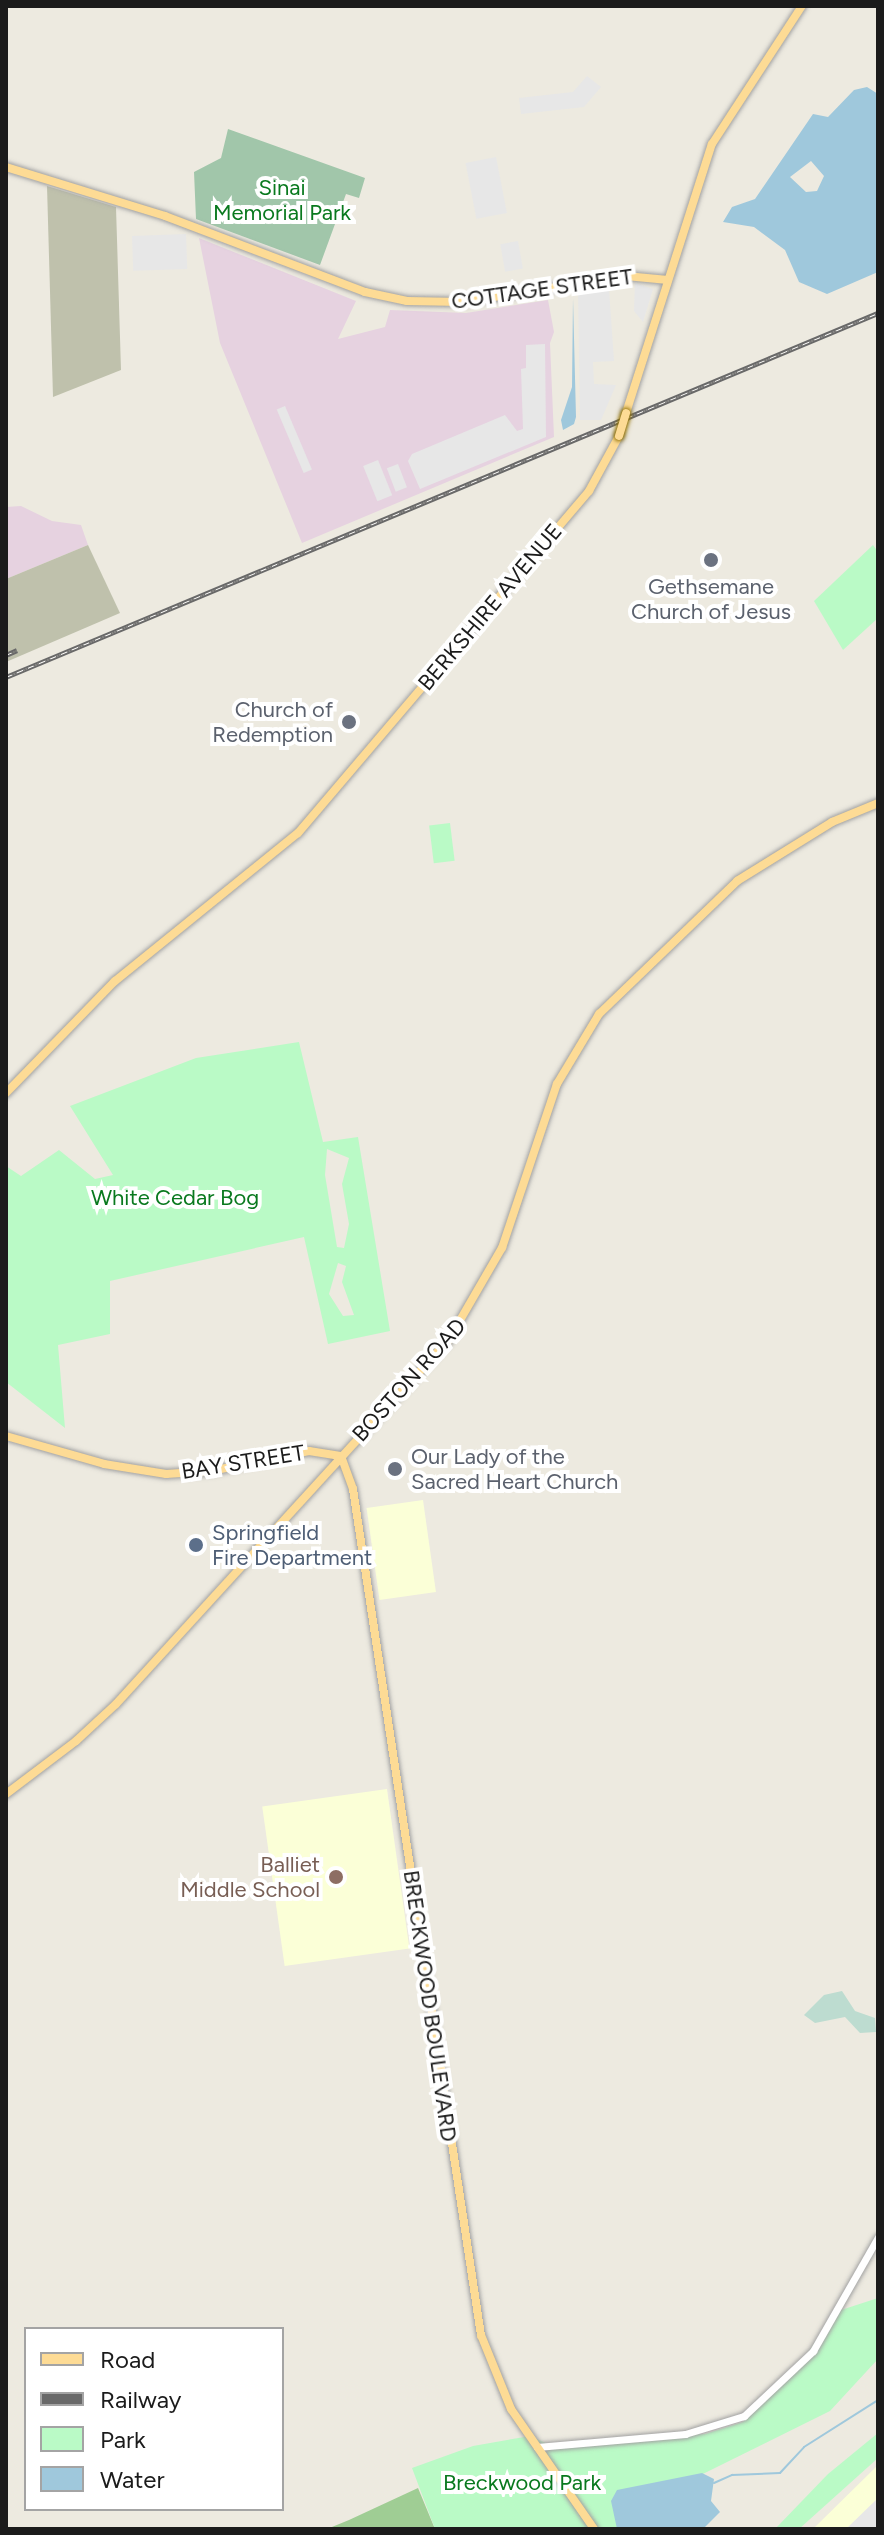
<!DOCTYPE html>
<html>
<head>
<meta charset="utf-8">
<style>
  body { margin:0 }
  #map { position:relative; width:884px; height:2535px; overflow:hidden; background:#edeae0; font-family:Figtree,sans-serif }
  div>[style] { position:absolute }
  .industrial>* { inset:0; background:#e6d2e0 }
  .education>* { inset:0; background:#fbffd7; transform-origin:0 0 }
  .construction>* { inset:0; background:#bfc1ac }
  .forest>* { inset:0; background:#9fcd94 }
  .wetland>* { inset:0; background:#bddcd0 }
  .cemetery>* { inset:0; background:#a1c6aa }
  .park>* { inset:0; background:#bafac6; transform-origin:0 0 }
  .parking>* { inset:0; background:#e7e7e7; transform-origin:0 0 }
  .water>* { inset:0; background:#9fc8dc }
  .stream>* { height:2px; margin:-1px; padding:0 1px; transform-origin:1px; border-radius:1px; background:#9fc8dc }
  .roads { filter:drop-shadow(0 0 2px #a2a2a2) drop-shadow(0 0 2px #a2a2a2) }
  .minor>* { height:7px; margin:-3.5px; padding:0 3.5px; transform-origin:3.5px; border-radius:3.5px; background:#fff }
  .major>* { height:8px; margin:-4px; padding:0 4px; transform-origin:4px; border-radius:4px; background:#fddb95 }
  .rail>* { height:5px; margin-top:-2.5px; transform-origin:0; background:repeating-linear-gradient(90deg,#fff 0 6px,#696969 0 12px); box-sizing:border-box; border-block:2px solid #696969 }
  .bridges { filter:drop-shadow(0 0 2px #927100) drop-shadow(0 0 2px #927100) }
  .major-bridge>* { height:8px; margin:-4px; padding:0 4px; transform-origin:4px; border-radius:4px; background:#fddb95 }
  .dots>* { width:22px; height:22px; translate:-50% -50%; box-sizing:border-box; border:4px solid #fff; border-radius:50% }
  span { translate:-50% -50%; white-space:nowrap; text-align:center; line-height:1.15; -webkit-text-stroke:8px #fff; paint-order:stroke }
  .park-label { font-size:22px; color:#09791e }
  .street-label { font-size:22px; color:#1b1b1b }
  .worship-label { font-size:22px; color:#5b616d }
  .right { translate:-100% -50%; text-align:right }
  .left { translate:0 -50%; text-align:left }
  .service-label { font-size:22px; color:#4e5e75 }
  .education-label { font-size:22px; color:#785e54 }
  .frame { position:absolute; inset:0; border:8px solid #1b1b1b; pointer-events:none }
  .legend { position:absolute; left:24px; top:2327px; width:260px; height:184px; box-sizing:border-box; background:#fff; border:2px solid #a4a4a4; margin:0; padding:10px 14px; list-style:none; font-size:24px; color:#1b1b1b }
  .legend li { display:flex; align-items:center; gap:16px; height:40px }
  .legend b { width:40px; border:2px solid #a4a4a4 }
</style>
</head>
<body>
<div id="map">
  <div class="industrial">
    <div style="clip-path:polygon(199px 238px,356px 301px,338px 339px,385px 327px,390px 310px,466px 313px,548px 300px,554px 332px,550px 343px,554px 437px,302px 543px,220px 343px)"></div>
    <div style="clip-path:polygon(21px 506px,52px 521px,81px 525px,88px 545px,6px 579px,6px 507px)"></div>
  </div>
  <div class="education">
    <div style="left:423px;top:1500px;width:93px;height:57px;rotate:82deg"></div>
    <div style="left:387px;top:1789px;width:161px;height:126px;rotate:82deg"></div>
    <div style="clip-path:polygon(878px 2465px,878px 2529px,813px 2529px,814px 2528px)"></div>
  </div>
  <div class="construction">
    <div style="clip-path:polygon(47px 186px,116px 207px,121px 370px,53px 397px)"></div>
    <div style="clip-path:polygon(88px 545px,120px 613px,6px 662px,6px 579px)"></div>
  </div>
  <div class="forest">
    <div style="clip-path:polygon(418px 2488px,435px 2529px,327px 2529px,349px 2520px)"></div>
  </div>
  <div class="wetland">
    <div style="clip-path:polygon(842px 1991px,855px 2011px,875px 2018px,876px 2032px,860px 2033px,845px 2017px,815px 2023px,804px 2015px,824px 1995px)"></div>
  </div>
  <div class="cemetery">
    <div style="clip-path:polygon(228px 129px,365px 178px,359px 198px,346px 194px,320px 265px,196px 219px,194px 172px,221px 158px)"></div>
  </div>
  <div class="park">
    <div style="clip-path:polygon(873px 545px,878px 552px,878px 618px,843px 650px,814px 601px)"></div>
    <div style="left:450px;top:823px;width:38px;height:21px;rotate:83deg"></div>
    <div style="clip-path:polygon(evenodd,299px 1042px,323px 1142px,358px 1137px,390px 1331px,328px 1344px,304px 1237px,110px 1281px,110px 1334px,58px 1345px,65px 1428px,6px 1382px,6px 1166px,21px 1176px,59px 1150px,95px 1179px,113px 1175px,70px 1106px,196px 1058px,299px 1042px,327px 1149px,349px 1158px,342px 1184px,349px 1224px,344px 1248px,337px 1247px,325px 1175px,327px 1149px,299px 1042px,338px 1263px,346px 1266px,342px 1282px,354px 1315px,343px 1316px,329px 1294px,338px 1263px)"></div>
    <div style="clip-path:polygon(878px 2298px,878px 2359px,830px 2411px,632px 2509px,628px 2529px,435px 2529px,412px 2468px,473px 2446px,530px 2436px,548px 2444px,705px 2434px,743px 2422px,801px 2363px,835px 2312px)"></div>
    <div style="clip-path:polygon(878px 2433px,878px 2458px,799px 2529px,775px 2529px,828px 2474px)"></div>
  </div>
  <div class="parking">
    <div style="clip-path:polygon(587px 76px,601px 87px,584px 107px,521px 114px,519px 98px,573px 92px)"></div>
    <div style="left:496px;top:157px;width:57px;height:31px;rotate:79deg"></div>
    <div style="left:186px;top:234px;width:35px;height:54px;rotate:88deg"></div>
    <div style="left:518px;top:241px;width:28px;height:18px;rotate:80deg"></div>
    <div style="clip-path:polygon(635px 283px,653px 289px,643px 322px,634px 311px)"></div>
    <div style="clip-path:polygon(609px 289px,614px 361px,593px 362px,594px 384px,616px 385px,601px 420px,580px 420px,578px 291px)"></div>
    <div style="clip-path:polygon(545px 344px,546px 437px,420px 489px,408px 461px,412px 454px,505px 415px,517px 431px,523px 429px,521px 369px,526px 368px,526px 345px)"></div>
    <div style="left:285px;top:406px;width:69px;height:9px;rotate:67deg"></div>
    <div style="left:378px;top:460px;width:38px;height:16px;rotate:68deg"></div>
    <div style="left:398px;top:464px;width:25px;height:12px;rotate:69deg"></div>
    <div style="clip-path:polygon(878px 2498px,878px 2529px,846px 2529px)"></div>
  </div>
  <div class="water">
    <div style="clip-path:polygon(evenodd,867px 87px,878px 94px,878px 272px,827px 294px,799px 282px,785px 250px,754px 227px,723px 222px,732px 207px,755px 199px,813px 114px,828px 117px,854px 90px,867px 87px,811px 161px,824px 176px,817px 191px,806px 192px,790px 177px,811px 161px)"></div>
    <div style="clip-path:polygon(573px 298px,576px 417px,574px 424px,563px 430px,561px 420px,572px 387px)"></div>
    <div style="clip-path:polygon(702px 2473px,714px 2479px,711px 2501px,720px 2512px,703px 2529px,617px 2529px,611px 2501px,617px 2490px)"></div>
  </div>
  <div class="stream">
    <div style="left:714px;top:2483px;width:20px;rotate:-24deg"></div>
    <div style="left:732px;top:2475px;width:48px;rotate:-2.4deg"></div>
    <div style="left:780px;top:2473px;width:35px;rotate:-47deg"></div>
    <div style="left:804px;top:2447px;width:88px;rotate:-32.4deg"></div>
  </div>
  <div class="roads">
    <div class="minor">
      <div style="left:537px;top:2447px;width:149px;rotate:-5deg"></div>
      <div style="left:685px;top:2434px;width:62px;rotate:-17deg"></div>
      <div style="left:744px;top:2416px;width:95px;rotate:-43.3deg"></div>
      <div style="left:813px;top:2351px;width:131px;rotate:-60.3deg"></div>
    </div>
    <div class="major">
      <div style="left:6px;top:167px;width:166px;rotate:17.1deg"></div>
      <div style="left:165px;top:216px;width:214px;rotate:20.8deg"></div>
      <div style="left:365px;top:292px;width:43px;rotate:12.1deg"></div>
      <div style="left:407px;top:301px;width:55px;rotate:1deg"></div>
      <div style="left:462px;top:302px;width:166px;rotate:-9deg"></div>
      <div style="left:626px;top:276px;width:42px;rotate:5.4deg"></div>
      <div style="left:626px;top:413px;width:282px;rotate:-72.3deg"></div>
      <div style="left:712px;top:144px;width:165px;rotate:-56.9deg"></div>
      <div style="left:6px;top:1093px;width:156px;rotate:-45.8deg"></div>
      <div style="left:115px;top:981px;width:235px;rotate:-39deg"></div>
      <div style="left:298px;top:833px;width:449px;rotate:-49.6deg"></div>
      <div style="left:589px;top:491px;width:63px;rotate:-61.4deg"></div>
      <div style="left:6px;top:1436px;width:102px;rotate:15.9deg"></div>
      <div style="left:104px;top:1464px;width:63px;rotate:9.2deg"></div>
      <div style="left:166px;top:1474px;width:45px;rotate:-3.8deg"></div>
      <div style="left:211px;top:1471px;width:100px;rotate:-11.5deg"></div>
      <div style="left:309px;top:1451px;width:32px;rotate:9deg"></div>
      <div style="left:341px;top:1456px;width:35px;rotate:70deg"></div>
      <div style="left:353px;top:1489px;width:856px;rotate:81.4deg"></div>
      <div style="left:481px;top:2335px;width:80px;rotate:67.9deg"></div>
      <div style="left:511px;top:2409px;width:146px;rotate:55.3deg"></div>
      <div style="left:6px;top:1794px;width:88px;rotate:-37.1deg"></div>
      <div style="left:76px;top:1741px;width:54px;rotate:-42.8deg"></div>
      <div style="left:116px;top:1704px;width:492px;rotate:-47.6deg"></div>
      <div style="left:448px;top:1341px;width:108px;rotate:-59.9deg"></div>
      <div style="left:502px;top:1248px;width:173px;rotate:-71.5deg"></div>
      <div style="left:557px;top:1084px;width:82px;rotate:-59deg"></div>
      <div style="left:599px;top:1014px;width:192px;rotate:-43.9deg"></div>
      <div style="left:737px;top:881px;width:112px;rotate:-31.8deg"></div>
      <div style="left:832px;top:822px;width:50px;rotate:-22.4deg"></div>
    </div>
  </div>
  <div class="rail">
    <div style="left:6px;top:655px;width:12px;rotate:-24deg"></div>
    <div style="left:6px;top:677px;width:945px;rotate:-22.66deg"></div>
  </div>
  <div class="bridges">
    <div class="major-bridge">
      <div style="left:619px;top:436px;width:24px;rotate:-73deg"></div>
    </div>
  </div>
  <div class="dots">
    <div style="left:711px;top:560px;background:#6b7280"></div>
    <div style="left:349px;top:722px;background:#6b7280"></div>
    <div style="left:395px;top:1469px;background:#6b7280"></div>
    <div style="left:196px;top:1545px;background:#5c6f8a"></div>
    <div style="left:336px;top:1877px;background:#8d6e63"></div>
  </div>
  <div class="park-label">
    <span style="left:282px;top:200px">Sinai<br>Memorial Park</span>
    <span style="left:175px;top:1198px">White Cedar Bog</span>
    <span style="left:522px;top:2483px">Breckwood Park</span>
  </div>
  <div class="street-label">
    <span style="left:542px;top:289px;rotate:-8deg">COTTAGE STREET</span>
    <span style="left:490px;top:607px;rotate:-50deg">BERKSHIRE AVENUE</span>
    <span style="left:409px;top:1380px;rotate:-48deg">BOSTON ROAD</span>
    <span style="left:243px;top:1462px;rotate:-9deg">BAY STREET</span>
    <span style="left:430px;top:2006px;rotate:82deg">BRECKWOOD BOULEVARD</span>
  </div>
  <div class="worship-label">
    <span style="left:711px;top:599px">Gethsemane<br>Church of Jesus</span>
    <span class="right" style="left:333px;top:722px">Church of<br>Redemption</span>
    <span class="left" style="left:411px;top:1469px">Our Lady of the<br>Sacred Heart Church</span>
  </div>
  <div class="service-label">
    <span class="left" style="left:212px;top:1545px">Springfield<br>Fire Department</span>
  </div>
  <div class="education-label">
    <span class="right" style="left:320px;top:1877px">Balliet<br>Middle School</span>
  </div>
  <div class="frame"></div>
  <ul class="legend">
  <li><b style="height:10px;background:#fddb95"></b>Road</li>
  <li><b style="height:10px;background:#696969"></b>Railway</li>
  <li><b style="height:22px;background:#bafac6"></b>Park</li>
  <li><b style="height:22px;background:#9fc8dc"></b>Water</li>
  </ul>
</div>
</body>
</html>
